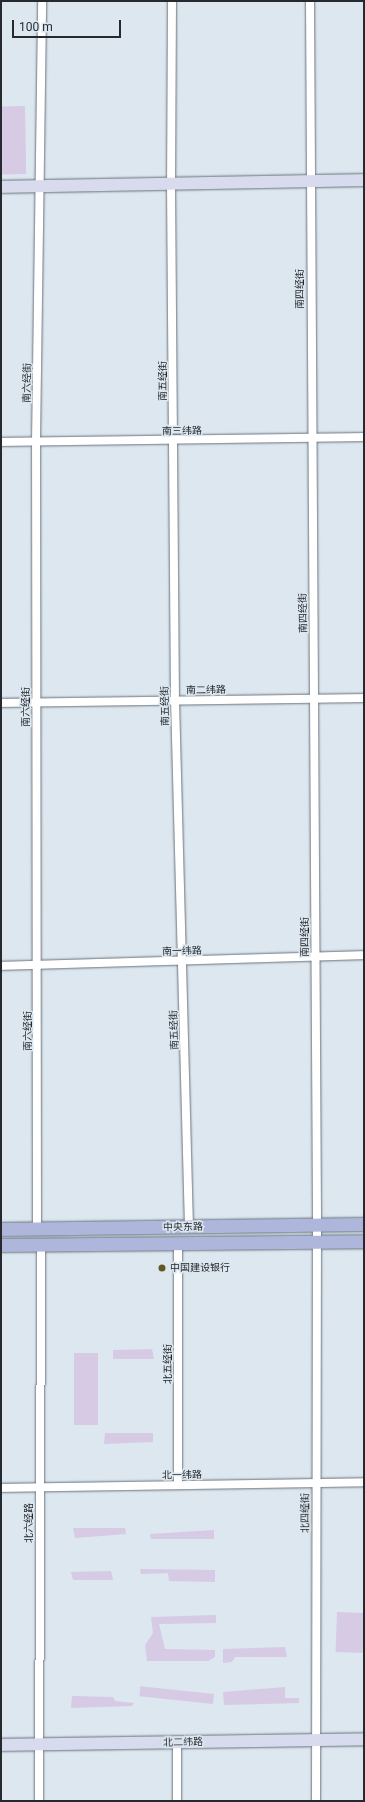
<!DOCTYPE html>
<html>
<head>
<meta charset="utf-8">
<style>
  body { margin:0 }
  #map { position:relative; width:365px; height:1802px; overflow:hidden; background:#dce7f0; font-family:Roboto,"Noto Sans SC",sans-serif }
  div>[style] { position:absolute }
  .green>* { inset:0; background:#d6cae5; transform-origin:0 0 }
  .roads { filter:drop-shadow(0 0 1px #6a737c) drop-shadow(0 0 1px #6a737c) }
  .street>* { height:8px; margin:-4px; padding:0 4px; transform-origin:4px; border-radius:4px; background:#fff }
  .secondary>* { height:12px; margin:-6px; padding:0 6px; transform-origin:6px; border-radius:6px; background:#d7dbed }
  .primary>* { height:13px; margin:-6.5px; padding:0 6.5px; transform-origin:6.5px; border-radius:6.5px; background:#afb6dc }
  .dots>* { width:11px; height:11px; translate:-50% -50%; box-sizing:border-box; border:2px solid #dce7f0; border-radius:50% }
  span { translate:-50% -50%; white-space:nowrap; text-align:center; line-height:1.15; -webkit-text-stroke:3px #dce7f0; paint-order:stroke }
  .street-label { font-size:10px; color:#262a2e }
  .poi-label { font-size:10px; color:#262a2e }
  .left { translate:0 -50%; text-align:left }
  .frame { position:absolute; inset:0; border:2px solid #262a2e; pointer-events:none }
  .scale { position:absolute; left:12px; top:20px; width:109px; height:18px; box-sizing:border-box; border:2px solid #262a2e; border-top:0; padding-left:5px; font-size:12px; line-height:14px; white-space:nowrap; color:#262a2e; -webkit-text-stroke:3px #dce7f0; paint-order:stroke }
</style>
</head>
<body>
<div id="map">
  <div class="green">
    <div style="left:25px;top:106px;width:68px;height:24px;rotate:89deg"></div>
    <div style="clip-path:polygon(152px 1349px,154px 1359px,113px 1359px,113px 1350px)"></div>
    <div style="left:98px;top:1353px;width:72px;height:24px;rotate:90deg"></div>
    <div style="clip-path:polygon(105px 1433px,153px 1433px,153px 1442px,104px 1444px)"></div>
    <div style="clip-path:polygon(73px 1528px,125px 1528px,126px 1534px,75px 1538px)"></div>
    <div style="clip-path:polygon(214px 1530px,214px 1539px,151px 1539px,150px 1534px)"></div>
    <div style="clip-path:polygon(140px 1569px,215px 1570px,215px 1582px,169px 1581px,168px 1573px,141px 1574px)"></div>
    <div style="clip-path:polygon(111px 1571px,113px 1580px,73px 1580px,71px 1572px)"></div>
    <div style="left:337px;top:1612px;width:27px;height:40px;rotate:2deg"></div>
    <div style="clip-path:polygon(216px 1615px,216px 1623px,159px 1624px,165px 1649px,215px 1650px,215px 1657px,208px 1661px,147px 1661px,145px 1645px,153px 1633px,151px 1617px)"></div>
    <div style="clip-path:polygon(285px 1647px,287px 1657px,235px 1657px,232px 1662px,223px 1663px,223px 1649px)"></div>
    <div style="clip-path:polygon(285px 1687px,285px 1698px,299px 1698px,299px 1703px,224px 1705px,223px 1692px)"></div>
    <div style="left:214px;top:1694px;width:10px;height:74px;rotate:96deg"></div>
    <div style="clip-path:polygon(72px 1696px,113px 1697px,115px 1701px,134px 1703px,132px 1706px,71px 1708px)"></div>
  </div>
  <div class="roads">
    <div class="street">
      <div style="left:172px;top:1px;width:183px;rotate:90.3deg"></div>
      <div style="left:171px;top:184px;width:516px;rotate:89.56deg"></div>
      <div style="left:175px;top:700px;width:527px;rotate:88.48deg"></div>
      <div style="left:310px;top:1px;width:1224px;rotate:89.67deg"></div>
      <div style="left:317px;top:1225px;width:576px;rotate:90.1deg"></div>
      <div style="left:1px;top:442px;width:363px;rotate:-0.8deg"></div>
      <div style="left:1px;top:703px;width:363px;rotate:-0.8deg"></div>
      <div style="left:1px;top:966px;width:363px;rotate:-1.7deg"></div>
      <div style="left:37px;top:1228px;width:786px;rotate:-90.07deg"></div>
      <div style="left:36px;top:442px;width:441px;rotate:-89.2deg"></div>
      <div style="left:178px;top:1243px;width:242px;rotate:90deg"></div>
      <div style="left:1px;top:1488px;width:363px;rotate:-0.9deg"></div>
      <div style="left:177px;top:1742px;width:59px;rotate:90deg"></div>
      <div style="left:39px;top:1801px;width:556px;rotate:-89.79deg"></div>
    </div>
    <div class="secondary">
      <div style="left:1px;top:187px;width:363px;rotate:-1.1deg"></div>
      <div style="left:1px;top:1745px;width:363px;rotate:-0.9deg"></div>
    </div>
    <div class="primary">
      <div style="left:1px;top:1229px;width:363px;rotate:-0.8deg"></div>
      <div style="left:1px;top:1245px;width:363px;rotate:-0.6deg"></div>
    </div>
  </div>
  <div class="dots">
    <div style="left:162px;top:1268px;background:#635724"></div>
  </div>
  <div class="street-label">
    <span style="left:300px;top:289px;rotate:-90deg">南四经街</span>
    <span style="left:163px;top:381px;rotate:-90deg">南五经街</span>
    <span style="left:27px;top:383px;rotate:-89deg">南六经街</span>
    <span style="left:182px;top:431px;rotate:-1deg">南三纬路</span>
    <span style="left:303px;top:613px;rotate:-91deg">南四经街</span>
    <span style="left:206px;top:690px;rotate:-1deg">南二纬路</span>
    <span style="left:165px;top:706px;rotate:-91deg">南五经街</span>
    <span style="left:26px;top:707px;rotate:-90deg">南六经街</span>
    <span style="left:305px;top:937px;rotate:-90deg">南四经街</span>
    <span style="left:182px;top:951px;rotate:-2deg">南一纬路</span>
    <span style="left:174px;top:1030px;rotate:-92deg">南五经街</span>
    <span style="left:28px;top:1031px;rotate:-90deg">南六经街</span>
    <span style="left:183px;top:1227px;rotate:-1deg">中央东路</span>
    <span style="left:168px;top:1364px;rotate:-90deg">北五经街</span>
    <span style="left:182px;top:1475px;rotate:-1deg">北一纬路</span>
    <span style="left:305px;top:1513px;rotate:-90deg">北四经街</span>
    <span style="left:29px;top:1523px;rotate:-90deg">北六经路</span>
    <span style="left:183px;top:1742px;rotate:-1deg">北二纬路</span>
  </div>
  <div class="poi-label">
    <span class="left" style="left:170px;top:1268px">中国建设银行</span>
  </div>
  <div class="frame"></div>
  <div class="scale">100 m</div>
</div>
</body>
</html>
